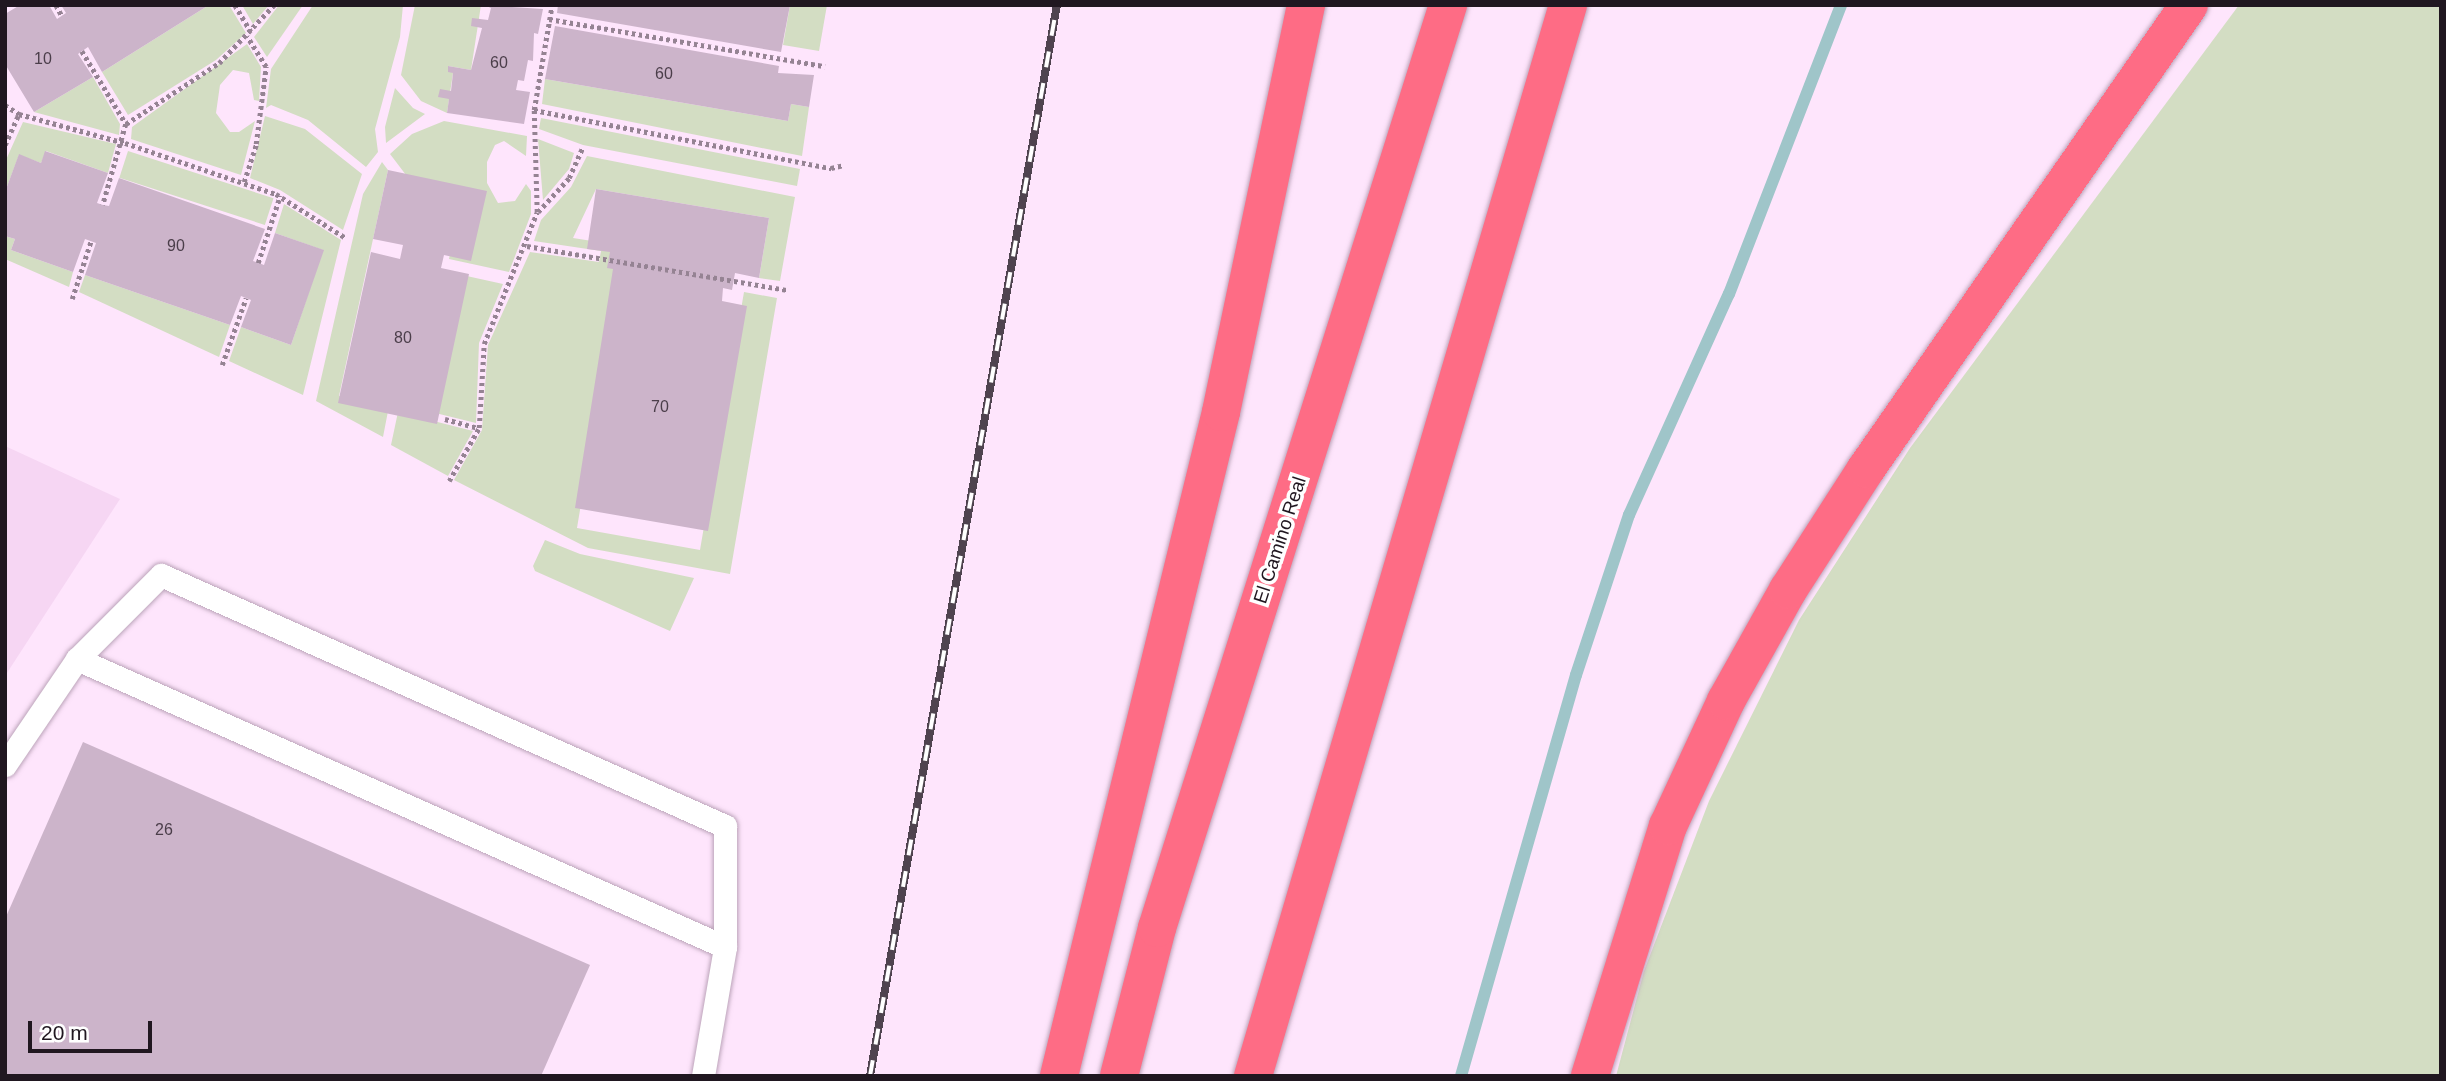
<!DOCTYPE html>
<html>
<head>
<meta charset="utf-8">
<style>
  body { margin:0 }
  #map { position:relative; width:2446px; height:1081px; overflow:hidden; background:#fee5fc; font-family:Arial,sans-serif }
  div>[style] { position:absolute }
  .built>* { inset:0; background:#f6d6f3 }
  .green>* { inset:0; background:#d3ddc3; transform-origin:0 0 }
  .stream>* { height:12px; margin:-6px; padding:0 6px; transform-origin:6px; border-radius:6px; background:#9fc5c9 }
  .building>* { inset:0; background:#ccb4ca }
  .path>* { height:4.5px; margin-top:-2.25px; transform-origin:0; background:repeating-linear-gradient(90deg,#958393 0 3.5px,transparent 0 7px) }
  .roads { filter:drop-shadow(0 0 2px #bca4ba) drop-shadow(0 0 2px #bca4ba) }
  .service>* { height:23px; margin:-11.5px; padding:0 11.5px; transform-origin:11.5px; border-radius:11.5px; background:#fff }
  .motorway>* { height:38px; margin:-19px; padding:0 19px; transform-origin:19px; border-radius:19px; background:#fe6c85 }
  .rail>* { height:8px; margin-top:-4px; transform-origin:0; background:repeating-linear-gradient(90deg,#fff 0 16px,#4f434f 0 32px); box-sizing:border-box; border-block:2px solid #4f434f }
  span { translate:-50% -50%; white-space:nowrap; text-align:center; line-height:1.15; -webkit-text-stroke:7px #fff; paint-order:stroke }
  .number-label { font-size:16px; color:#4b3e4a }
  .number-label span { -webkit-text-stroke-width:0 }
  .street-label { font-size:19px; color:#201720 }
  .frame { position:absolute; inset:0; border:7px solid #201720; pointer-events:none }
  .scale { position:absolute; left:28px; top:1021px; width:124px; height:32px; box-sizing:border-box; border:4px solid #201720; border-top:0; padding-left:9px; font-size:21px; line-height:24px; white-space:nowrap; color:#201720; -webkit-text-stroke:5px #fff; paint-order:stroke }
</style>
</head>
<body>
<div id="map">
  <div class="built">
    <div style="clip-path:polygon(5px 446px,120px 499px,5px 676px)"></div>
  </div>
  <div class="green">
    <div style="clip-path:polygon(209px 5px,229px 5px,246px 33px,216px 60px,128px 115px,102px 72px)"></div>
    <div style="clip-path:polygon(242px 5px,269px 5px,253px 24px)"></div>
    <div style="clip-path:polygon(279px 5px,303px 5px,267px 57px,254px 37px)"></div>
    <div style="clip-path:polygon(313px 5px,403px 5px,400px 37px,375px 129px,378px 152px,366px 167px,308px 120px,271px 105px,266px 108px,271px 69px)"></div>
    <div style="clip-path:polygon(415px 5px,481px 5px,471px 70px,448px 66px,453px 73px,447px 113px,421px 101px,401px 75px)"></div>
    <div style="clip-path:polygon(790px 5px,827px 5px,819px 51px,783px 45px)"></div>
    <div style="clip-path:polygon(2239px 5px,2441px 5px,2441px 1076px,1616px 1076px,1644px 971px,1709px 801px,1799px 620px,1910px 448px)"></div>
    <div style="clip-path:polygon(247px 44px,261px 67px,259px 101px,254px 100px,249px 73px,233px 70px,220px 85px,216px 113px,230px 132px,239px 132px,255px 121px,241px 175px,131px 139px,132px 127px)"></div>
    <div style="clip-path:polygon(93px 77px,120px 124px,119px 135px,34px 112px)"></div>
    <div style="clip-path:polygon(545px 79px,788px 121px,791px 104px,809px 107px,802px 156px,542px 104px)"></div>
    <div style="clip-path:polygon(395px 88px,413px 108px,425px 114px,386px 143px,385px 127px)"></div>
    <div style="clip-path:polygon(265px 116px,305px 129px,362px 174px,343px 230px,280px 190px,250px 178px)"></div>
    <div style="clip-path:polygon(541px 118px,800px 169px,797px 186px,583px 145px,539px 129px)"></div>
    <div style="clip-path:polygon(444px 121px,527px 136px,526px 156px,504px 141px,495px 145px,487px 162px,487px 183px,498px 203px,515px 201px,526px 184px,531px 191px,531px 214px,509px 272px,449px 259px,464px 188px,406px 175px,390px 154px,412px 134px)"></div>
    <div style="clip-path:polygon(23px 122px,116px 144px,108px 173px,46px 151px,41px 163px,19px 155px,5px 192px,5px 162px)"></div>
    <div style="clip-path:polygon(538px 139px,574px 153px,569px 169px,543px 200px)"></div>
    <div style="left:128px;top:151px;width:153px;height:28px;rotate:18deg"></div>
    <div style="clip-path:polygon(587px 156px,795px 197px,780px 281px,759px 278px,769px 218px,596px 189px,573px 238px,624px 246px,577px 528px,700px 550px,744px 292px,777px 298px,730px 574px,588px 548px,454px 480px,482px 430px,488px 345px,530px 252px,599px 262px,601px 251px,534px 241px,541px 220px,571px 187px)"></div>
    <div style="clip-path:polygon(382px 162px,388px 170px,339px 396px,389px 406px,383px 437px,316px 401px,363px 194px)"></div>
    <div style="clip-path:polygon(284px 204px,341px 240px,303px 395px,229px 361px,241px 327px,291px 345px,323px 250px,275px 233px)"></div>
    <div style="clip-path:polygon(5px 236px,15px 239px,11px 250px,73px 272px,69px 287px,5px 259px)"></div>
    <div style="clip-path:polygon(444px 271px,503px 284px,479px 343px,476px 423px,415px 408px)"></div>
    <div style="clip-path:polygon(85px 275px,230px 325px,219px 357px,79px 292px)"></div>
    <div style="clip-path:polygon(398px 412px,473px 431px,448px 476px,391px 445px)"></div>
    <div style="clip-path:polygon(545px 540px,580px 554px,694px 578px,670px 631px,535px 571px,533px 566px)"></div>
  </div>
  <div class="stream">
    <div style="left:1461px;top:1076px;width:417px;rotate:-74deg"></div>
    <div style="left:1576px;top:675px;width:169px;rotate:-71.7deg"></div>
    <div style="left:1629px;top:515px;width:243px;rotate:-65.7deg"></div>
    <div style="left:1729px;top:294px;width:310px;rotate:-68.8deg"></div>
  </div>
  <div class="building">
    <div style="clip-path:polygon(20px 5px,49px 5px,57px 19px,66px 13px,61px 5px,209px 5px,102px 72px,88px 47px,78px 54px,93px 77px,34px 112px,5px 64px,5px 14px)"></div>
    <div style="clip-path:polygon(484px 5px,543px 9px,538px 34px,534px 33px,533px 61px,528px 60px,524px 81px,518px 80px,516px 90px,530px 92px,524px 124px,447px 113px,449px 99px,438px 97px,440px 89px,451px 91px,453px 73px,448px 72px,448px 66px,471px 70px,482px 28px,471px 26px,472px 18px,488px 20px,491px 8px)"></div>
    <div style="clip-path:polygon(558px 5px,790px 5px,781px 52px,557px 13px)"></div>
    <div style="clip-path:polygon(555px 26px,779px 66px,778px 73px,814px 75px,809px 107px,791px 104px,788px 121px,545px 79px)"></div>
    <div style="clip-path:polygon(45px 151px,108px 173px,97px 203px,103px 205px,109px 206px,119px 178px,265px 229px,253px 261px,264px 265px,275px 233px,324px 250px,291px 345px,241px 327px,251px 300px,241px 296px,230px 325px,85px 275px,96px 243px,85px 239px,73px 272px,11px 250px,15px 239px,5px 236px,5px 192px,19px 154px,41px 163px)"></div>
    <div style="clip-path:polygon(388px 170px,487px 191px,471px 261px,444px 255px,441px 268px,469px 274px,437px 424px,338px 403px,371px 252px,400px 259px,403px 245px,373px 239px)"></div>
    <div style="clip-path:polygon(596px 189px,769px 218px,759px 278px,735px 273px,732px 290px,723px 288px,722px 301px,747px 306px,708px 531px,575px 508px,613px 269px,607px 268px,610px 252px,587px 249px)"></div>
    <div style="clip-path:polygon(83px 742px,590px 965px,541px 1076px,5px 1076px,5px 919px)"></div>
  </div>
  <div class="path">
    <div style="left:56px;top:5px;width:13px;rotate:61deg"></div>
    <div style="left:235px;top:5px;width:31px;rotate:59deg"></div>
    <div style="left:549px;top:19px;width:280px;rotate:9.7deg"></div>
    <div style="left:82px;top:51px;width:85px;rotate:58.9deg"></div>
    <div style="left:126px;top:124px;width:84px;rotate:105.9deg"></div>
    <div style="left:5px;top:105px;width:17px;rotate:33deg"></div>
    <div style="left:19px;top:114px;width:110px;rotate:15.3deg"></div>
    <div style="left:125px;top:143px;width:159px;rotate:18.7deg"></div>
    <div style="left:276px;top:194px;width:83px;rotate:32.2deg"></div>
    <div style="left:534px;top:110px;width:107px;rotate:-80.3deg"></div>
    <div style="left:126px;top:124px;width:111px;rotate:-33.3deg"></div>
    <div style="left:219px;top:63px;width:80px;rotate:-46.5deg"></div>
    <div style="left:5px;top:145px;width:34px;rotate:-66deg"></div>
    <div style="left:244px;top:182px;width:40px;rotate:-72deg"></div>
    <div style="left:256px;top:144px;width:78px;rotate:-82.6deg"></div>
    <div style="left:266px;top:67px;width:36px;rotate:-122deg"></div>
    <div style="left:538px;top:212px;width:46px;rotate:-47.6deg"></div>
    <div style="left:569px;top:178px;width:32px;rotate:-66deg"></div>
    <div style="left:527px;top:246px;width:263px;rotate:9.6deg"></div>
    <div style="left:258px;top:263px;width:71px;rotate:-71.8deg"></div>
    <div style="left:72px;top:299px;width:61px;rotate:-71.9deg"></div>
    <div style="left:222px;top:365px;width:71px;rotate:-70.3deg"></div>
    <div style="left:445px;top:419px;width:35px;rotate:15deg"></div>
    <div style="left:449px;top:481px;width:61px;rotate:-60.5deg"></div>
    <div style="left:479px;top:428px;width:84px;rotate:-86.6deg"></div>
    <div style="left:484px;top:344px;width:142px;rotate:-68.1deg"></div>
    <div style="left:537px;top:212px;width:102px;rotate:-91.7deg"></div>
    <div style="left:534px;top:110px;width:303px;rotate:11.1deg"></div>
    <div style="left:831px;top:168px;width:13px;rotate:-13deg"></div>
  </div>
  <div class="roads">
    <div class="service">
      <div style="left:5px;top:765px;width:128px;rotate:-55.8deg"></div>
      <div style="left:703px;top:1076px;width:131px;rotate:-80.3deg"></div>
      <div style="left:725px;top:947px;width:121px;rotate:-90deg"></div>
      <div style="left:725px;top:826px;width:617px;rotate:-156.01deg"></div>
      <div style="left:161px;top:575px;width:119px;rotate:135deg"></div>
      <div style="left:77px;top:659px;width:709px;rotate:23.96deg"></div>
    </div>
    <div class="motorway">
      <div style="left:1059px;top:1076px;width:683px;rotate:-76.29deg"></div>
      <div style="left:1221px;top:412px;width:416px;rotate:-78.2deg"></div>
      <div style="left:1119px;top:1076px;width:153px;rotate:-75.6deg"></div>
      <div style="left:1157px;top:928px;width:968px;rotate:-72.5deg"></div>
      <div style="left:1253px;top:1076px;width:1116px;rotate:-73.61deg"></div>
      <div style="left:1590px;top:1076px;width:262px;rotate:-72.7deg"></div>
      <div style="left:1668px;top:826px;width:138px;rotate:-65.1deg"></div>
      <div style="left:1726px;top:701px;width:127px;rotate:-60.8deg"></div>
      <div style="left:1788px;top:590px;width:144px;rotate:-57.2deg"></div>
      <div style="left:1866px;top:469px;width:565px;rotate:-55.16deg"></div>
    </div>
  </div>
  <div class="rail">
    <div style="left:870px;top:1076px;width:1087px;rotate:-80.1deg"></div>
  </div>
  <div class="number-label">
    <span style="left:43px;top:59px">10</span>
    <span style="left:499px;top:63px">60</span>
    <span style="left:664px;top:74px">60</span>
    <span style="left:176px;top:246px">90</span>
    <span style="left:403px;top:338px">80</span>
    <span style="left:660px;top:407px">70</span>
    <span style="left:164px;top:830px">26</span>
  </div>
  <div class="street-label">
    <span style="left:1280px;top:540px;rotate:-72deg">El Camino Real</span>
  </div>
  <div class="frame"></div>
  <div class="scale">20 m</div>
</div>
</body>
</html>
